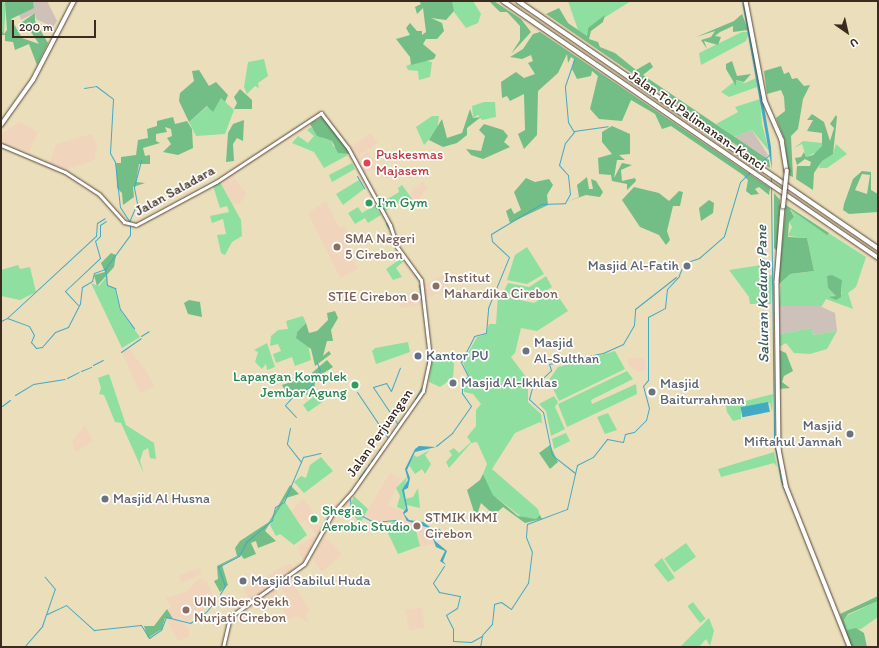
<!DOCTYPE html>
<html>
<head>
<meta charset="utf-8">
<style>
  body { margin:0 }
  #map { position:relative; width:879px; height:648px; overflow:hidden; background:#ebdebb; font-family:Itim,sans-serif }
  div>[style] { position:absolute }
  .built>* { inset:0; background:#f0d5bc; transform-origin:0 0 }
  .industrial>* { inset:0; background:#cec1b9 }
  .green>* { inset:0; background:#8fe0a0; transform-origin:0 0 }
  .forest>* { inset:0; background:#73be86 }
  .water>* { inset:0; background:#43aac3; transform-origin:0 0 }
  .stream>* { height:1px; margin:-0.5px; padding:0 0.5px; transform-origin:0.5px; border-radius:0.5px; background:#43aac3 }
  .roads { filter:drop-shadow(0 0 1px #554536) drop-shadow(0 0 1px #554536) }
  .minor>* { height:3px; margin:-1.5px; padding:0 1.5px; transform-origin:1.5px; border-radius:1.5px; background:#fff }
  .major>* { height:3.5px; margin:-1.75px; padding:0 1.75px; transform-origin:1.75px; border-radius:1.75px; background:#fff }
  .highway>* { height:4px; margin:-2px; padding:0 2px; transform-origin:2px; border-radius:2px; background:#fff }
  .bridges { filter:drop-shadow(0 0 1px #554536) drop-shadow(0 0 1px #554536) }
  .major-bridge>* { height:3.5px; margin:-1.75px; padding:0 1.75px; transform-origin:1.75px; border-radius:1.75px; background:#fff }
  .dots>* { width:11px; height:11px; translate:-50% -50%; box-sizing:border-box; border:2px solid #fff; border-radius:50% }
  span { translate:-50% -50%; white-space:nowrap; text-align:center; line-height:1.15; -webkit-text-stroke:3.5px #fff; paint-order:stroke }
  .street-label { font-size:14px; color:#3b2a1e }
  .health-label { font-size:14px; color:#be3a42 }
  .left { translate:0 -50%; text-align:left }
  .leisure-label { font-size:14px; color:#27864d }
  .right { translate:-100% -50%; text-align:right }
  .education-label { font-size:14px; color:#785e54 }
  .worship-label { font-size:14px; color:#5b616d }
  .service-label { font-size:14px; color:#4e5e75 }
  .water-label { font-size:15px; color:#3e5d60; font-style:italic }
  .frame { position:absolute; inset:0; border:2px solid #3b2a1e; pointer-events:none }
  .north { position:absolute; left:827px; top:12px; width:40px; height:40px; -webkit-text-stroke:3px #fff; paint-order:stroke; rotate:146deg; font-size:11px; font-weight:700; line-height:16px; text-align:center; color:#3b2a1e }
  .north::after { content:''; display:block; margin:auto; width:14px; height:18px; background:#3b2a1e; clip-path:polygon(50% 0,100% 100%,50% 72%,0 100%) }
  .scale { position:absolute; left:12px; top:20px; width:84px; height:18px; box-sizing:border-box; border:2px solid #3b2a1e; border-top:0; padding-left:5px; font-size:12px; line-height:14px; white-space:nowrap; color:#3b2a1e; -webkit-text-stroke:3px #fff; paint-order:stroke }
</style>
</head>
<body>
<div id="map">
  <div class="built">
    <div style="clip-path:polygon(20px 122px,38px 132px,29px 152px,1px 141px,3px 133px)"></div>
    <div style="left:371px;top:133px;width:12px;height:25px;rotate:55deg"></div>
    <div style="clip-path:polygon(92px 134px,97px 146px,94px 160px,66px 170px,50px 163px,56px 144px)"></div>
    <div style="clip-path:polygon(368px 152px,377px 167px,364px 174px,358px 158px)"></div>
    <div style="clip-path:polygon(231px 174px,247px 194px,239px 204px,233px 205px,220px 182px)"></div>
    <div style="clip-path:polygon(423px 181px,427px 188px,416px 203px,410px 193px)"></div>
    <div style="clip-path:polygon(326px 201px,339px 227px,345px 227px,348px 233px,344px 238px,358px 269px,340px 278px,308px 213px)"></div>
    <div style="clip-path:polygon(442px 275px,449px 288px,427px 298px,424px 285px)"></div>
    <div style="clip-path:polygon(420px 291px,422px 305px,401px 308px,400px 303px,410px 301px,409px 293px)"></div>
    <div style="clip-path:polygon(128px 347px,147px 372px,155px 387px,140px 393px,121px 351px)"></div>
    <div style="clip-path:polygon(628px 358px,645px 358px,646px 370px,637px 372px,628px 365px)"></div>
    <div style="clip-path:polygon(85px 425px,93px 441px,76px 452px,72px 442px)"></div>
    <div style="clip-path:polygon(390px 473px,401px 479px,388px 505px,402px 511px,412px 523px,426px 525px,434px 544px,420px 547px,416px 531px,394px 519px,377px 523px,364px 516px)"></div>
    <div style="clip-path:polygon(303px 499px,319px 518px,315px 523px,322px 528px,317px 536px,305px 520px,301px 523px,290px 512px)"></div>
    <div style="clip-path:polygon(314px 536px,317px 538px,303px 561px,297px 547px)"></div>
    <div style="clip-path:polygon(324px 537px,342px 554px,322px 572px,312px 558px)"></div>
    <div style="clip-path:polygon(290px 563px,295px 571px,275px 585px,280px 599px,263px 608px,254px 607px,243px 589px)"></div>
    <div style="left:199px;top:567px;width:8px;height:22px;rotate:67deg"></div>
    <div style="clip-path:polygon(199px 578px,207px 582px,215px 599px,188px 622px,176px 616px,189px 629px,189px 637px,178px 641px,166px 618px,172px 619px,167px 609px,171px 607px,164px 595px,170px 597px,186px 592px)"></div>
    <div style="clip-path:polygon(290px 579px,310px 610px,305px 614px,309px 623px,296px 616px,289px 620px,282px 607px,290px 602px,280px 586px)"></div>
    <div style="left:421px;top:607px;width:21px;height:16px;rotate:79deg"></div>
  </div>
  <div class="industrial">
    <div style="clip-path:polygon(33px 1px,47px 1px,57px 21px,53px 27px,36px 19px,35px 13px,21px 20px,18px 12px,34px 8px)"></div>
    <div style="clip-path:polygon(752px 130px,768px 155px,764px 160px,734px 137px)"></div>
    <div style="clip-path:polygon(789px 305px,820px 306px,835px 313px,837px 331px,813px 335px,812px 328px,780px 334px,779px 306px)"></div>
  </div>
  <div class="green">
    <div style="clip-path:polygon(1px 1px,6px 3px,4px 34px,1px 30px)"></div>
    <div style="clip-path:polygon(473px 1px,481px 14px,478px 23px,466px 28px,454px 12px,452px 2px)"></div>
    <div style="clip-path:polygon(568px 1px,631px 1px,588px 28px,587px 36px,578px 30px)"></div>
    <div style="clip-path:polygon(742px 32px,749px 32px,746px 41px,701px 65px,699px 53px)"></div>
    <div style="clip-path:polygon(264px 59px,268px 76px,258px 83px,259px 88px,255px 86px,247px 94px,244px 87px,248px 62px)"></div>
    <div style="clip-path:polygon(422px 60px,432px 62px,430px 77px,419px 80px,418px 71px,408px 70px,406px 66px)"></div>
    <div style="clip-path:polygon(756px 78px,757px 87px,729px 97px,721px 92px,736px 80px,745px 83px)"></div>
    <div style="clip-path:polygon(221px 98px,234px 110px,225px 134px,196px 136px,189px 122px,208px 106px,213px 111px)"></div>
    <div style="clip-path:polygon(760px 99px,762px 124px,769px 151px,752px 130px,734px 137px,716px 124px,738px 112px,735px 107px)"></div>
    <div style="clip-path:polygon(484px 102px,495px 102px,496px 117px,482px 120px,478px 115px,473px 118px,472px 106px)"></div>
    <div style="clip-path:polygon(432px 116px,439px 116px,437px 131px,424px 145px,416px 127px)"></div>
    <div style="clip-path:polygon(311px 127px,322px 138px,332px 141px,333px 146px,348px 155px,324px 168px,314px 152px,292px 143px,298px 136px,308px 143px,314px 136px,307px 130px)"></div>
    <div style="clip-path:polygon(803px 141px,822px 143px,822px 146px,819px 151px,806px 157px,802px 144px,794px 148px)"></div>
    <div style="clip-path:polygon(836px 144px,847px 154px,827px 168px,819px 168px,821px 161px,833px 154px)"></div>
    <div style="clip-path:polygon(352px 163px,355px 169px,332px 182px,329px 175px)"></div>
    <div style="clip-path:polygon(359px 180px,364px 189px,343px 205px,336px 194px)"></div>
    <div style="clip-path:polygon(220px 182px,241px 220px,242px 236px,232px 242px,225px 255px,221px 253px,217px 235px,226px 234px,223px 219px,212px 223px,210px 216px,229px 212px,227px 206px,220px 208px,213px 186px)"></div>
    <div style="clip-path:polygon(402px 185px,413px 200px,406px 206px,397px 203px,385px 211px,381px 203px,399px 192px,398px 188px)"></div>
    <div style="clip-path:polygon(375px 205px,381px 215px,368px 223px,365px 218px,355px 224px,348px 213px,358px 207px,362px 213px)"></div>
    <div style="clip-path:polygon(evenodd,791px 209px,866px 257px,856px 287px,848px 293px,853px 309px,826px 299px,822px 306px,779px 306px,781px 281px,790px 274px,814px 271px,807px 238px,788px 236px,792px 227px,789px 222px,794px 217px,791px 209px,833px 277px,842px 280px,842px 294px,838px 298px,830px 295px,837px 297px,828px 288px,833px 277px)"></div>
    <div style="clip-path:polygon(527px 247px,544px 274px,527px 284px,507px 280px,515px 255px)"></div>
    <div style="clip-path:polygon(402px 258px,404px 261px,396px 268px,402px 277px,393px 280px,386px 269px)"></div>
    <div style="clip-path:polygon(18px 265px,20px 269px,30px 267px,36px 292px,20px 300px,1px 296px,1px 270px)"></div>
    <div style="clip-path:polygon(761px 265px,763px 276px,772px 275px,771px 304px,750px 304px,749px 297px,729px 270px)"></div>
    <div style="clip-path:polygon(108px 275px,107px 285px,115px 288px,120px 310px,140px 337px,122px 348px,91px 283px,99px 286px)"></div>
    <div style="clip-path:polygon(546px 276px,552px 287px,533px 299px,524px 292px,523px 298px,503px 293px,508px 283px,529px 287px)"></div>
    <div style="clip-path:polygon(554px 290px,568px 311px,537px 331px,521px 328px,515px 353px,511px 357px,532px 385px,528px 388px,528px 402px,541px 414px,542px 424px,540px 422px,515px 433px,492px 469px,538px 509px,540px 516px,536px 519px,524px 519px,493px 495px,483px 474px,487px 464px,477px 442px,471px 443px,449px 468px,446px 462px,452px 455px,449px 451px,454px 448px,459px 453px,471px 442px,467px 437px,476px 426px,476px 410px,481px 404px,473px 394px,464px 392px,463px 383px,469px 379px,463px 362px,477px 337px,486px 334px,489px 324px,496px 324px,498px 295px,534px 303px)"></div>
    <div style="clip-path:polygon(303px 316px,306px 323px,297px 332px,296px 338px,308px 344px,311px 360px,295px 366px,292px 357px,276px 363px,273px 354px,281px 351px,278px 344px,270px 346px,271px 336px,278px 330px,288px 329px,286px 321px)"></div>
    <div style="clip-path:polygon(812px 328px,813px 335px,837px 331px,827px 349px,810px 354px,794px 353px,786px 343px,779px 347px,780px 334px)"></div>
    <div style="clip-path:polygon(408px 342px,410px 352px,376px 364px,372px 351px,375px 348px)"></div>
    <div style="clip-path:polygon(267px 343px,275px 367px,267px 370px,266px 364px,262px 369px,255px 362px,258px 352px,254px 350px)"></div>
    <div style="clip-path:polygon(615px 351px,625px 369px,559px 401px,549px 380px,558px 367px)"></div>
    <div style="clip-path:polygon(450px 358px,454px 364px,453px 378px,440px 387px,429px 382px,432px 361px)"></div>
    <div style="clip-path:polygon(627px 371px,633px 379px,591px 400px,592px 404px,636px 384px,637px 394px,567px 427px,558px 404px)"></div>
    <div style="clip-path:polygon(109px 374px,126px 425px,154px 443px,156px 459px,150px 458px,148px 448px,143px 451px,140px 461px,144px 474px,121px 423px,115px 422px,104px 395px,99px 394px,101px 388px,98px 378px)"></div>
    <div style="clip-path:polygon(318px 393px,324px 401px,308px 412px,303px 405px)"></div>
    <div style="clip-path:polygon(773px 394px,772px 412px,770px 403px,741px 409px,741px 419px,733px 421px,727px 412px,726px 406px)"></div>
    <div style="clip-path:polygon(554px 396px,558px 402px,555px 407px,565px 429px,551px 436px,546px 411px,539px 404px)"></div>
    <div style="clip-path:polygon(608px 413px,617px 430px,605px 434px,597px 417px)"></div>
    <div style="clip-path:polygon(566px 433px,570px 441px,554px 449px,552px 439px)"></div>
    <div style="clip-path:polygon(430px 450px,425px 455px,431px 464px,425px 474px,422px 469px,415px 474px,409px 465px,414px 455px,417px 457px)"></div>
    <div style="clip-path:polygon(774px 452px,777px 467px,774px 463px,721px 477px,718px 469px)"></div>
    <div style="clip-path:polygon(321px 457px,333px 471px,304px 493px,294px 482px,301px 476px,306px 478px,310px 465px)"></div>
    <div style="clip-path:polygon(407px 477px,403px 494px,405px 499px,413px 497px,418px 488px,420px 508px,407px 505px,404px 510px,397px 507px,400px 496px,396px 488px)"></div>
    <div style="clip-path:polygon(354px 496px,368px 509px,360px 524px,349px 509px)"></div>
    <div style="clip-path:polygon(285px 502px,307px 535px,294px 545px,280px 534px,276px 536px,270px 525px,278px 508px)"></div>
    <div style="clip-path:polygon(395px 520px,416px 531px,420px 546px,398px 554px,385px 527px)"></div>
    <div style="left:686px;top:543px;width:17px;height:27px;rotate:54deg"></div>
    <div style="clip-path:polygon(662px 558px,675px 578px,668px 582px,654px 565px)"></div>
    <div style="clip-path:polygon(878px 601px,878px 617px,861px 629px,847px 630px,844px 620px,848px 615px)"></div>
    <div style="left:693px;top:602px;width:21px;height:7px;rotate:53deg"></div>
    <div style="clip-path:polygon(709px 618px,714px 631px,710px 646px,706px 639px,699px 647px,680px 647px)"></div>
  </div>
  <div class="forest">
    <div style="clip-path:polygon(5px 1px,33px 1px,34px 8px,11px 19px,22px 38px,39px 44px,31px 32px,18px 25px,35px 13px,35px 21px,48px 43px,37px 65px,29px 44px,15px 50px,13px 42px,5px 41px,5px 35px,1px 35px,1px 30px,4px 34px,7px 30px)"></div>
    <div style="clip-path:polygon(419px 1px,452px 1px,454px 11px,446px 20px,431px 18px,442px 23px,444px 31px,437px 39px,426px 39px,423px 44px,436px 55px,434px 59px,411px 65px,410px 57px,396px 39px,410px 35px,406px 28px,410px 23px,417px 31px,422px 31px,422px 35px,426px 32px,423px 8px,417px 14px,415px 7px,421px 4px)"></div>
    <div style="clip-path:polygon(494px 1px,521px 19px,531px 32px,511px 54px,520px 40px,520px 26px,507px 12px,500px 12px,490px 2px)"></div>
    <div style="clip-path:polygon(559px 8px,568px 23px,587px 36px,588px 28px,605px 15px,603px 22px,591px 31px,589px 39px,598px 42px,600px 47px,615px 53px,636px 70px,650px 62px,653px 67px,643px 75px,769px 160px,770px 168px,546px 14px)"></div>
    <div style="clip-path:polygon(742px 14px,748px 30px,733px 32px,733px 26px,720px 32px,715px 36px,721px 37px,718px 45px,704px 41px,707px 49px,701px 40px,711px 37px,715px 31px,696px 37px,734px 21px)"></div>
    <div style="clip-path:polygon(540px 32px,770px 188px,769px 195px,759px 187px,755px 189px,759px 194px,751px 195px,746px 191px,748px 180px,743px 175px,671px 126px,662px 129px,655px 114px,631px 100px,622px 121px,599px 119px,590px 109px,598px 76px,592px 71px,591px 76px,577px 79px,572px 69px,574px 59px,571px 57px,568px 63px,567px 54px,558px 73px,538px 91px,537px 135px,524px 149px,518px 134px,525px 130px,524px 94px,510px 101px,507px 96px,502px 98px,501px 82px,516px 72px,524px 78px,535px 74px,528px 63px,533px 61px,531px 55px,522px 59px,510px 57px,523px 49px,533px 34px)"></div>
    <div style="clip-path:polygon(732px 61px,737px 76px,751px 74px,744px 82px,736px 80px,736px 86px,726px 69px,726px 64px)"></div>
    <div style="clip-path:polygon(781px 66px,784px 74px,789px 72px,792px 79px,797px 78px,804px 86px,810px 85px,803px 99px,798px 129px,791px 136px,793px 177px,788px 175px,785px 141px,776px 118px,785px 111px,784px 97px,781px 90px,767px 94px,764px 71px)"></div>
    <div style="clip-path:polygon(199px 70px,209px 86px,216px 82px,228px 95px,225px 102px,221px 98px,213px 112px,207px 106px,189px 122px,179px 101px,180px 93px,194px 81px,192px 71px)"></div>
    <div style="clip-path:polygon(240px 89px,252px 100px,252px 109px,234px 109px,237px 103px,234px 97px)"></div>
    <div style="clip-path:polygon(470px 109px,473px 118px,481px 117px,467px 128px,467px 135px,457px 143px,443px 147px,429px 140px,442px 119px,447px 138px,462px 133px)"></div>
    <div style="clip-path:polygon(812px 114px,824px 122px,830px 141px,834px 128px,830px 124px,836px 115px,837px 117px,833px 154px,822px 161px,814px 173px,813px 190px,796px 179px,797px 166px,810px 166px,811px 162px,805px 159px,797px 165px,795px 158px,801px 157px,804px 152px,806px 157px,813px 155px,822px 146px,822px 133px,807px 131px,813px 120px,807px 120px)"></div>
    <div style="clip-path:polygon(173px 117px,175px 124px,187px 121px,192px 129px,193px 148px,178px 155px,163px 152px,171px 144px,167px 138px,172px 136px,171px 129px,165px 127px,167px 132px,156px 134px,156px 141px,160px 143px,143px 148px,145px 156px,150px 155px,150px 164px,139px 164px,136px 182px,145px 183px,133px 187px,134px 197px,123px 205px,122px 193px,117px 188px,116px 163px,121px 163px,121px 157px,136px 155px,138px 140px,148px 138px,147px 129px,157px 126px,157px 121px)"></div>
    <div style="clip-path:polygon(322px 117px,327px 120px,350px 154px,338px 153px,332px 141px,317px 136px,310px 124px)"></div>
    <div style="clip-path:polygon(244px 120px,243px 141px,237px 138px,233px 144px,234px 161px,226px 162px,228px 133px,233px 124px)"></div>
    <div style="clip-path:polygon(484px 124px,503px 130px,508px 136px,504px 142px,510px 147px,483px 159px,471px 155px,466px 149px,481px 151px,485px 136px,479px 130px)"></div>
    <div style="clip-path:polygon(612px 126px,630px 134px,630px 154px,619px 155px,625px 160px,617px 160px,614px 178px,622px 163px,632px 165px,621px 170px,622px 181px,635px 178px,636px 181px,627px 190px,627px 184px,612px 181px,611px 175px,599px 174px,598px 158px,612px 154px,602px 142px,602px 132px)"></div>
    <div style="clip-path:polygon(evenodd,862px 171px,871px 172px,871px 190px,878px 194px,878px 212px,849px 214px,843px 210px,844px 204px,853px 179px,862px 171px,862px 174px,870px 175px,867px 194px,855px 190px,862px 174px)"></div>
    <div style="clip-path:polygon(587px 177px,589px 189px,593px 189px,591px 179px,596px 181px,603px 192px,600px 197px,586px 195px,566px 202px,579px 197px,577px 185px)"></div>
    <div style="clip-path:polygon(526px 178px,535px 182px,549px 179px,553px 185px,547px 195px,548px 205px,510px 223px,506px 211px,511px 208px,514px 214px,521px 210px,514px 192px)"></div>
    <div style="clip-path:polygon(634px 187px,659px 193px,669px 201px,679px 191px,683px 192px,680px 206px,673px 206px,667px 231px,670px 240px,666px 245px,659px 235px,640px 227px,622px 200px)"></div>
    <div style="clip-path:polygon(774px 193px,780px 200px,777px 251px,774px 248px)"></div>
    <div style="clip-path:polygon(709px 200px,714px 203px,713px 213px,701px 221px,699px 208px)"></div>
    <div style="clip-path:polygon(786px 205px,829px 233px,827px 235px,790px 209px,794px 217px,789px 222px,788px 237px,807px 238px,814px 271px,790px 274px,778px 285px)"></div>
    <div style="clip-path:polygon(111px 253px,116px 255px,114px 267px,97px 286px,94px 275px,105px 272px,101px 263px)"></div>
    <div style="clip-path:polygon(832px 275px,842px 280px,841px 297px,836px 300px,829px 297px,836px 296px,828px 288px,827px 276px)"></div>
    <div style="clip-path:polygon(189px 300px,200px 302px,202px 317px,188px 314px,184px 303px)"></div>
    <div style="clip-path:polygon(335px 311px,338px 318px,331px 330px,333px 341px,327px 341px,323px 356px,329px 351px,331px 354px,315px 366px,311px 349px,296px 338px,297px 332px,306px 323px,309px 333px,317px 331px,328px 320px,327px 313px)"></div>
    <div style="clip-path:polygon(779px 350px,786px 353px,793px 371px,784px 376px,782px 382px,790px 388px,779px 389px)"></div>
    <div style="clip-path:polygon(327px 360px,333px 367px,322px 374px,323px 379px,315px 382px,314px 392px,310px 388px,307px 390px,308px 396px,302px 391px,289px 398px,282px 385px,307px 377px)"></div>
    <div style="clip-path:polygon(550px 445px,558px 462px,550px 469px,539px 453px)"></div>
    <div style="clip-path:polygon(483px 474px,493px 495px,518px 516px,536px 519px,540px 515px,542px 519px,525px 523px,503px 507px,494px 515px,481px 503px,476px 518px,467px 490px,480px 480px)"></div>
    <div style="clip-path:polygon(290px 485px,299px 494px,286px 498px,265px 531px,276px 541px,258px 548px,256px 541px,251px 543px,256px 554px,244px 559px,241px 555px,222px 565px,228px 585px,220px 592px,214px 581px,218px 579px,217px 566px,237px 556px,235px 548px,240px 541px,269px 522px)"></div>
    <div style="clip-path:polygon(878px 596px,878px 601px,848px 614px,844px 620px,847px 630px,856px 628px,864px 633px,867px 647px,851px 647px,840px 614px)"></div>
    <div style="clip-path:polygon(167px 609px,173px 619px,165px 618px,162px 629px,148px 638px,144px 626px,154px 626px)"></div>
  </div>
  <div class="water">
    <div style="clip-path:polygon(742px 1px,748px 15px,771px 147px,772px 169px)"></div>
    <div style="left:768px;top:402px;width:10px;height:28px;rotate:79deg"></div>
    <div style="clip-path:polygon(419px 446px,436px 447px,415px 452px,407px 470px,410px 478px,408px 488px,404px 490px,408px 511px,404px 514px,409px 520px,423px 522px,430px 527px,435px 541px,447px 551px,443px 561px,446px 565px,440px 561px,445px 551px,436px 547px,429px 528px,407px 521px,403px 513px,406px 508px,402px 490px,408px 480px,405px 469px,415px 449px)"></div>
  </div>
  <div class="stream">
    <div style="left:84px;top:88px;width:12px;rotate:-9deg"></div>
    <div style="left:96px;top:86px;width:21px;rotate:37deg"></div>
    <div style="left:113px;top:99px;width:54px;rotate:93.2deg"></div>
    <div style="left:110px;top:153px;width:10px;rotate:61deg"></div>
    <div style="left:115px;top:162px;width:45px;rotate:83.7deg"></div>
    <div style="left:120px;top:207px;width:17px;rotate:57deg"></div>
    <div style="left:574px;top:131px;width:34px;rotate:-8deg"></div>
    <div style="left:760px;top:163px;width:13px;rotate:-42deg"></div>
    <div style="left:753px;top:169px;width:3px;rotate:-45deg"></div>
    <div style="left:357px;top:176px;width:14px;rotate:60deg"></div>
    <div style="left:771px;top:184px;width:7px;rotate:-90deg"></div>
    <div style="left:771px;top:187px;width:254px;rotate:89.3deg"></div>
    <div style="left:774px;top:441px;width:41px;rotate:80.1deg"></div>
    <div style="left:781px;top:481px;width:50px;rotate:67.6deg"></div>
    <div style="left:375px;top:205px;width:3px;rotate:72deg"></div>
    <div style="left:129px;top:222px;width:21px;rotate:-67deg"></div>
    <div style="left:137px;top:203px;width:16px;rotate:-101deg"></div>
    <div style="left:134px;top:187px;width:28px;rotate:-75deg"></div>
    <div style="left:386px;top:223px;width:5px;rotate:68deg"></div>
    <div style="left:105px;top:268px;width:17px;rotate:83deg"></div>
    <div style="left:107px;top:285px;width:9px;rotate:21deg"></div>
    <div style="left:115px;top:288px;width:22px;rotate:77deg"></div>
    <div style="left:120px;top:309px;width:24px;rotate:54deg"></div>
    <div style="left:415px;top:274px;width:4px;rotate:63deg"></div>
    <div style="left:679px;top:275px;width:13px;rotate:-67deg"></div>
    <div style="left:684px;top:263px;width:16px;rotate:-18deg"></div>
    <div style="left:699px;top:258px;width:33px;rotate:-41deg"></div>
    <div style="left:724px;top:236px;width:56px;rotate:-73.5deg"></div>
    <div style="left:740px;top:182px;width:13px;rotate:-45deg"></div>
    <div style="left:419px;top:285px;width:17px;rotate:80deg"></div>
    <div style="left:78px;top:305px;width:19px;rotate:-133deg"></div>
    <div style="left:65px;top:291px;width:48px;rotate:-43.3deg"></div>
    <div style="left:100px;top:258px;width:18px;rotate:-106deg"></div>
    <div style="left:95px;top:241px;width:7px;rotate:-45deg"></div>
    <div style="left:100px;top:236px;width:11px;rotate:-90deg"></div>
    <div style="left:100px;top:225px;width:7px;rotate:-34deg"></div>
    <div style="left:7px;top:318px;width:121px;rotate:-42.7deg"></div>
    <div style="left:96px;top:236px;width:13px;rotate:-86deg"></div>
    <div style="left:97px;top:223px;width:9px;rotate:-32deg"></div>
    <div style="left:1px;top:321px;width:7px;rotate:-27deg"></div>
    <div style="left:7px;top:318px;width:23px;rotate:20deg"></div>
    <div style="left:29px;top:326px;width:10px;rotate:61deg"></div>
    <div style="left:34px;top:335px;width:8px;rotate:113deg"></div>
    <div style="left:31px;top:342px;width:8px;rotate:50deg"></div>
    <div style="left:36px;top:348px;width:6px;rotate:-9deg"></div>
    <div style="left:42px;top:347px;width:20px;rotate:-49deg"></div>
    <div style="left:55px;top:332px;width:14px;rotate:-21deg"></div>
    <div style="left:68px;top:327px;width:27px;rotate:-63deg"></div>
    <div style="left:80px;top:303px;width:16px;rotate:-83deg"></div>
    <div style="left:82px;top:287px;width:12px;rotate:-31deg"></div>
    <div style="left:92px;top:281px;width:8px;rotate:-76deg"></div>
    <div style="left:94px;top:273px;width:12px;rotate:-20deg"></div>
    <div style="left:105px;top:269px;width:42px;rotate:-53.7deg"></div>
    <div style="left:130px;top:235px;width:10px;rotate:-90deg"></div>
    <div style="left:141px;top:336px;width:9px;rotate:-32deg"></div>
    <div style="left:427px;top:349px;width:16px;rotate:90deg"></div>
    <div style="left:121px;top:352px;width:24px;rotate:-35deg"></div>
    <div style="left:93px;top:365px;width:11px;rotate:-27deg"></div>
    <div style="left:81px;top:371px;width:11px;rotate:-22deg"></div>
    <div style="left:67px;top:378px;width:13px;rotate:-27deg"></div>
    <div style="left:357px;top:392px;width:55px;rotate:56deg"></div>
    <div style="left:15px;top:395px;width:21px;rotate:-31deg"></div>
    <div style="left:33px;top:384px;width:32px;rotate:-9deg"></div>
    <div style="left:415px;top:399px;width:13px;rotate:-61deg"></div>
    <div style="left:2px;top:406px;width:10px;rotate:-37deg"></div>
    <div style="left:296px;top:417px;width:16px;rotate:-133deg"></div>
    <div style="left:285px;top:405px;width:12px;rotate:-48deg"></div>
    <div style="left:293px;top:396px;width:19px;rotate:-28deg"></div>
    <div style="left:310px;top:387px;width:20px;rotate:-60deg"></div>
    <div style="left:320px;top:370px;width:8px;rotate:-113deg"></div>
    <div style="left:397px;top:423px;width:43px;rotate:-123.7deg"></div>
    <div style="left:373px;top:387px;width:14px;rotate:-17deg"></div>
    <div style="left:386px;top:383px;width:9px;rotate:58deg"></div>
    <div style="left:391px;top:391px;width:25px;rotate:-69deg"></div>
    <div style="left:290px;top:428px;width:16px;rotate:101deg"></div>
    <div style="left:287px;top:444px;width:23px;rotate:52deg"></div>
    <div style="left:436px;top:446px;width:21px;rotate:-39deg"></div>
    <div style="left:452px;top:433px;width:33px;rotate:-55deg"></div>
    <div style="left:471px;top:406px;width:16px;rotate:-125deg"></div>
    <div style="left:462px;top:393px;width:11px;rotate:-90deg"></div>
    <div style="left:462px;top:382px;width:8px;rotate:-45deg"></div>
    <div style="left:468px;top:376px;width:16px;rotate:-117deg"></div>
    <div style="left:461px;top:362px;width:29px;rotate:-63deg"></div>
    <div style="left:474px;top:336px;width:12px;rotate:-14deg"></div>
    <div style="left:486px;top:333px;width:25px;rotate:-85deg"></div>
    <div style="left:488px;top:308px;width:55px;rotate:-67.6deg"></div>
    <div style="left:509px;top:257px;width:23px;rotate:-137deg"></div>
    <div style="left:492px;top:241px;width:7px;rotate:-98deg"></div>
    <div style="left:491px;top:234px;width:58px;rotate:-31deg"></div>
    <div style="left:541px;top:204px;width:24px;rotate:-2deg"></div>
    <div style="left:565px;top:203px;width:10px;rotate:-61deg"></div>
    <div style="left:570px;top:194px;width:19px;rotate:-96deg"></div>
    <div style="left:568px;top:175px;width:13px;rotate:-132deg"></div>
    <div style="left:559px;top:165px;width:23px;rotate:-75deg"></div>
    <div style="left:565px;top:143px;width:14px;rotate:-51deg"></div>
    <div style="left:574px;top:132px;width:12px;rotate:-121deg"></div>
    <div style="left:568px;top:122px;width:36px;rotate:-95deg"></div>
    <div style="left:565px;top:86px;width:28px;rotate:-71deg"></div>
    <div style="left:377px;top:454px;width:6px;rotate:-59deg"></div>
    <div style="left:371px;top:461px;width:6px;rotate:-45deg"></div>
    <div style="left:368px;top:465px;width:2px;rotate:-27deg"></div>
    <div style="left:575px;top:473px;width:29px;rotate:-142deg"></div>
    <div style="left:552px;top:455px;width:44px;rotate:-101.8deg"></div>
    <div style="left:543px;top:412px;width:19px;rotate:-137deg"></div>
    <div style="left:529px;top:399px;width:11px;rotate:-75deg"></div>
    <div style="left:532px;top:388px;width:26px;rotate:-43deg"></div>
    <div style="left:551px;top:370px;width:6px;rotate:-108deg"></div>
    <div style="left:549px;top:364px;width:55px;rotate:-11.5deg"></div>
    <div style="left:603px;top:353px;width:22px;rotate:-24deg"></div>
    <div style="left:623px;top:344px;width:22px;rotate:-60deg"></div>
    <div style="left:634px;top:325px;width:16px;rotate:-86deg"></div>
    <div style="left:635px;top:309px;width:52px;rotate:-38deg"></div>
    <div style="left:359px;top:478px;width:12px;rotate:-55deg"></div>
    <div style="left:350px;top:499px;width:11px;rotate:85deg"></div>
    <div style="left:351px;top:510px;width:26px;rotate:28deg"></div>
    <div style="left:374px;top:522px;width:22px;rotate:-5deg"></div>
    <div style="left:440px;top:530px;width:10px;rotate:24deg"></div>
    <div style="left:433px;top:532px;width:7px;rotate:-27deg"></div>
    <div style="left:444px;top:566px;width:20px;rotate:123deg"></div>
    <div style="left:433px;top:583px;width:11px;rotate:56deg"></div>
    <div style="left:439px;top:592px;width:21px;rotate:11deg"></div>
    <div style="left:460px;top:596px;width:12px;rotate:104deg"></div>
    <div style="left:457px;top:608px;width:13px;rotate:148deg"></div>
    <div style="left:446px;top:615px;width:16px;rotate:63deg"></div>
    <div style="left:453px;top:629px;width:12px;rotate:90deg"></div>
    <div style="left:453px;top:641px;width:18px;rotate:3deg"></div>
    <div style="left:471px;top:642px;width:13px;rotate:-29deg"></div>
    <div style="left:482px;top:636px;width:11px;rotate:100deg"></div>
    <div style="left:220px;top:594px;width:9px;rotate:-58deg"></div>
    <div style="left:225px;top:586px;width:20px;rotate:-110deg"></div>
    <div style="left:218px;top:567px;width:24px;rotate:-28deg"></div>
    <div style="left:239px;top:556px;width:16px;rotate:-63deg"></div>
    <div style="left:246px;top:542px;width:34px;rotate:-40deg"></div>
    <div style="left:272px;top:520px;width:13px;rotate:-77deg"></div>
    <div style="left:275px;top:507px;width:10px;rotate:-29deg"></div>
    <div style="left:284px;top:502px;width:49px;rotate:-67.1deg"></div>
    <div style="left:303px;top:457px;width:18px;rotate:-13deg"></div>
    <div style="left:47px;top:614px;width:21px;rotate:-25deg"></div>
    <div style="left:66px;top:605px;width:38px;rotate:42deg"></div>
    <div style="left:94px;top:630px;width:47px;rotate:-6.1deg"></div>
    <div style="left:141px;top:625px;width:15px;rotate:58deg"></div>
    <div style="left:149px;top:638px;width:14px;rotate:-34deg"></div>
    <div style="left:161px;top:630px;width:14px;rotate:-69deg"></div>
    <div style="left:166px;top:617px;width:25px;rotate:14deg"></div>
    <div style="left:190px;top:623px;width:19px;rotate:-35deg"></div>
    <div style="left:206px;top:612px;width:14px;rotate:-51deg"></div>
    <div style="left:482px;top:635px;width:15px;rotate:-48deg"></div>
    <div style="left:492px;top:624px;width:20px;rotate:-84deg"></div>
    <div style="left:494px;top:604px;width:7px;rotate:-16deg"></div>
    <div style="left:501px;top:602px;width:12px;rotate:35deg"></div>
    <div style="left:511px;top:609px;width:31px;rotate:-57deg"></div>
    <div style="left:528px;top:583px;width:31px;rotate:-83deg"></div>
    <div style="left:532px;top:552px;width:16px;rotate:-112deg"></div>
    <div style="left:526px;top:537px;width:13px;rotate:-86deg"></div>
    <div style="left:527px;top:524px;width:43px;rotate:-20.6deg"></div>
    <div style="left:567px;top:509px;width:45px;rotate:-77.2deg"></div>
    <div style="left:577px;top:465px;width:18px;rotate:-27deg"></div>
    <div style="left:593px;top:457px;width:23px;rotate:-52deg"></div>
    <div style="left:607px;top:439px;width:16px;rotate:11deg"></div>
    <div style="left:623px;top:442px;width:8px;rotate:-76deg"></div>
    <div style="left:625px;top:434px;width:9px;rotate:-13deg"></div>
    <div style="left:634px;top:432px;width:17px;rotate:-45deg"></div>
    <div style="left:646px;top:420px;width:12px;rotate:-76deg"></div>
    <div style="left:649px;top:408px;width:23px;rotate:-105deg"></div>
    <div style="left:643px;top:386px;width:8px;rotate:-50deg"></div>
    <div style="left:648px;top:380px;width:63px;rotate:-90deg"></div>
    <div style="left:648px;top:317px;width:19px;rotate:-28deg"></div>
    <div style="left:665px;top:308px;width:19px;rotate:-84deg"></div>
    <div style="left:667px;top:289px;width:18px;rotate:-47deg"></div>
    <div style="left:24px;top:647px;width:28px;rotate:-49deg"></div>
    <div style="left:42px;top:626px;width:39px;rotate:-71deg"></div>
    <div style="left:55px;top:589px;width:16px;rotate:-130deg"></div>
  </div>
  <div class="roads">
    <div class="minor">
      <div style="left:1px;top:145px;width:69px;rotate:22.9deg"></div>
      <div style="left:65px;top:172px;width:40px;rotate:32.9deg"></div>
      <div style="left:99px;top:194px;width:38px;rotate:48deg"></div>
      <div style="left:124px;top:222px;width:12px;rotate:14deg"></div>
      <div style="left:136px;top:225px;width:91px;rotate:-28.3deg"></div>
      <div style="left:216px;top:182px;width:126px;rotate:-33.3deg"></div>
      <div style="left:321px;top:113px;width:44px;rotate:52.4deg"></div>
      <div style="left:348px;top:148px;width:88px;rotate:61.4deg"></div>
      <div style="left:390px;top:225px;width:23px;rotate:72deg"></div>
      <div style="left:397px;top:247px;width:41px;rotate:54deg"></div>
      <div style="left:421px;top:280px;width:79px;rotate:83.4deg"></div>
      <div style="left:430px;top:358px;width:34px;rotate:102deg"></div>
      <div style="left:423px;top:391px;width:123px;rotate:125.1deg"></div>
      <div style="left:352px;top:492px;width:30px;rotate:132deg"></div>
      <div style="left:332px;top:514px;width:57px;rotate:119.2deg"></div>
      <div style="left:304px;top:564px;width:91px;rotate:144.4deg"></div>
      <div style="left:230px;top:617px;width:31px;rotate:103deg"></div>
    </div>
    <div class="major">
      <div style="left:746px;top:1px;width:102px;rotate:79.2deg"></div>
      <div style="left:765px;top:101px;width:43px;rotate:66.4deg"></div>
      <div style="left:782px;top:140px;width:31px;rotate:81deg"></div>
      <div style="left:1px;top:125px;width:55px;rotate:-54.6deg"></div>
      <div style="left:33px;top:80px;width:89px;rotate:-62.6deg"></div>
      <div style="left:783px;top:207px;width:75px;rotate:94.6deg"></div>
      <div style="left:777px;top:282px;width:167px;rotate:89.3deg"></div>
      <div style="left:779px;top:449px;width:38px;rotate:79deg"></div>
      <div style="left:786px;top:486px;width:173px;rotate:68.3deg"></div>
    </div>
    <div class="highway">
      <div style="left:503px;top:1px;width:455px;rotate:34.4deg"></div>
      <div style="left:518px;top:1px;width:437px;rotate:34.5deg"></div>
    </div>
  </div>
  <div class="bridges">
    <div class="major-bridge">
      <div style="left:783px;top:207px;width:36px;rotate:-84deg"></div>
    </div>
  </div>
  <div class="dots">
    <div style="left:367px;top:163px;background:#e0444e"></div>
    <div style="left:369px;top:203px;background:#2e9e5b"></div>
    <div style="left:337px;top:247px;background:#8d6e63"></div>
    <div style="left:687px;top:266px;background:#6b7280"></div>
    <div style="left:436px;top:286px;background:#8d6e63"></div>
    <div style="left:415px;top:297px;background:#8d6e63"></div>
    <div style="left:526px;top:351px;background:#6b7280"></div>
    <div style="left:418px;top:356px;background:#5c6f8a"></div>
    <div style="left:453px;top:383px;background:#6b7280"></div>
    <div style="left:355px;top:385px;background:#2e9e5b"></div>
    <div style="left:652px;top:392px;background:#6b7280"></div>
    <div style="left:850px;top:434px;background:#6b7280"></div>
    <div style="left:105px;top:499px;background:#6b7280"></div>
    <div style="left:314px;top:519px;background:#2e9e5b"></div>
    <div style="left:417px;top:526px;background:#8d6e63"></div>
    <div style="left:243px;top:581px;background:#6b7280"></div>
    <div style="left:186px;top:610px;background:#8d6e63"></div>
  </div>
  <div class="street-label">
    <span style="left:697px;top:121px;rotate:35deg">Jalan Tol Palimanan–Kanci</span>
    <span style="left:175px;top:191px;rotate:-29deg">Jalan Saladara</span>
    <span style="left:380px;top:433px;rotate:-55deg">Jalan Perjuangan</span>
  </div>
  <div class="health-label">
    <span class="left" style="left:376px;top:163px">Puskesmas<br>Majasem</span>
  </div>
  <div class="leisure-label">
    <span class="left" style="left:377px;top:203px">I'm Gym</span>
    <span class="right" style="left:347px;top:385px">Lapangan Komplek<br>Jembar Agung</span>
    <span class="left" style="left:322px;top:519px">Shegia<br>Aerobic Studio</span>
  </div>
  <div class="education-label">
    <span class="left" style="left:345px;top:247px">SMA Negeri<br>5 Cirebon</span>
    <span class="left" style="left:444px;top:286px">Institut<br>Mahardika Cirebon</span>
    <span class="right" style="left:407px;top:297px">STIE Cirebon</span>
    <span class="left" style="left:425px;top:526px">STMIK IKMI<br>Cirebon</span>
    <span class="left" style="left:194px;top:610px">UIN Siber Syekh<br>Nurjati Cirebon</span>
  </div>
  <div class="worship-label">
    <span class="right" style="left:679px;top:266px">Masjid Al-Fatih</span>
    <span class="left" style="left:534px;top:351px">Masjid<br>Al-Sulthan</span>
    <span class="left" style="left:461px;top:383px">Masjid Al-Ikhlas</span>
    <span class="left" style="left:660px;top:392px">Masjid<br>Baiturrahman</span>
    <span class="right" style="left:842px;top:434px">Masjid<br>Miftahul Jannah</span>
    <span class="left" style="left:113px;top:499px">Masjid Al Husna</span>
    <span class="left" style="left:251px;top:581px">Masjid Sabilul Huda</span>
  </div>
  <div class="service-label">
    <span class="left" style="left:426px;top:356px">Kantor PU</span>
  </div>
  <div class="water-label">
    <span style="left:763px;top:294px;rotate:-91deg">Saluran Kedung Pane</span>
  </div>
  <div class="frame"></div>
  <div class="north">U</div>
  <div class="scale">200 m</div>
</div>
</body>
</html>
